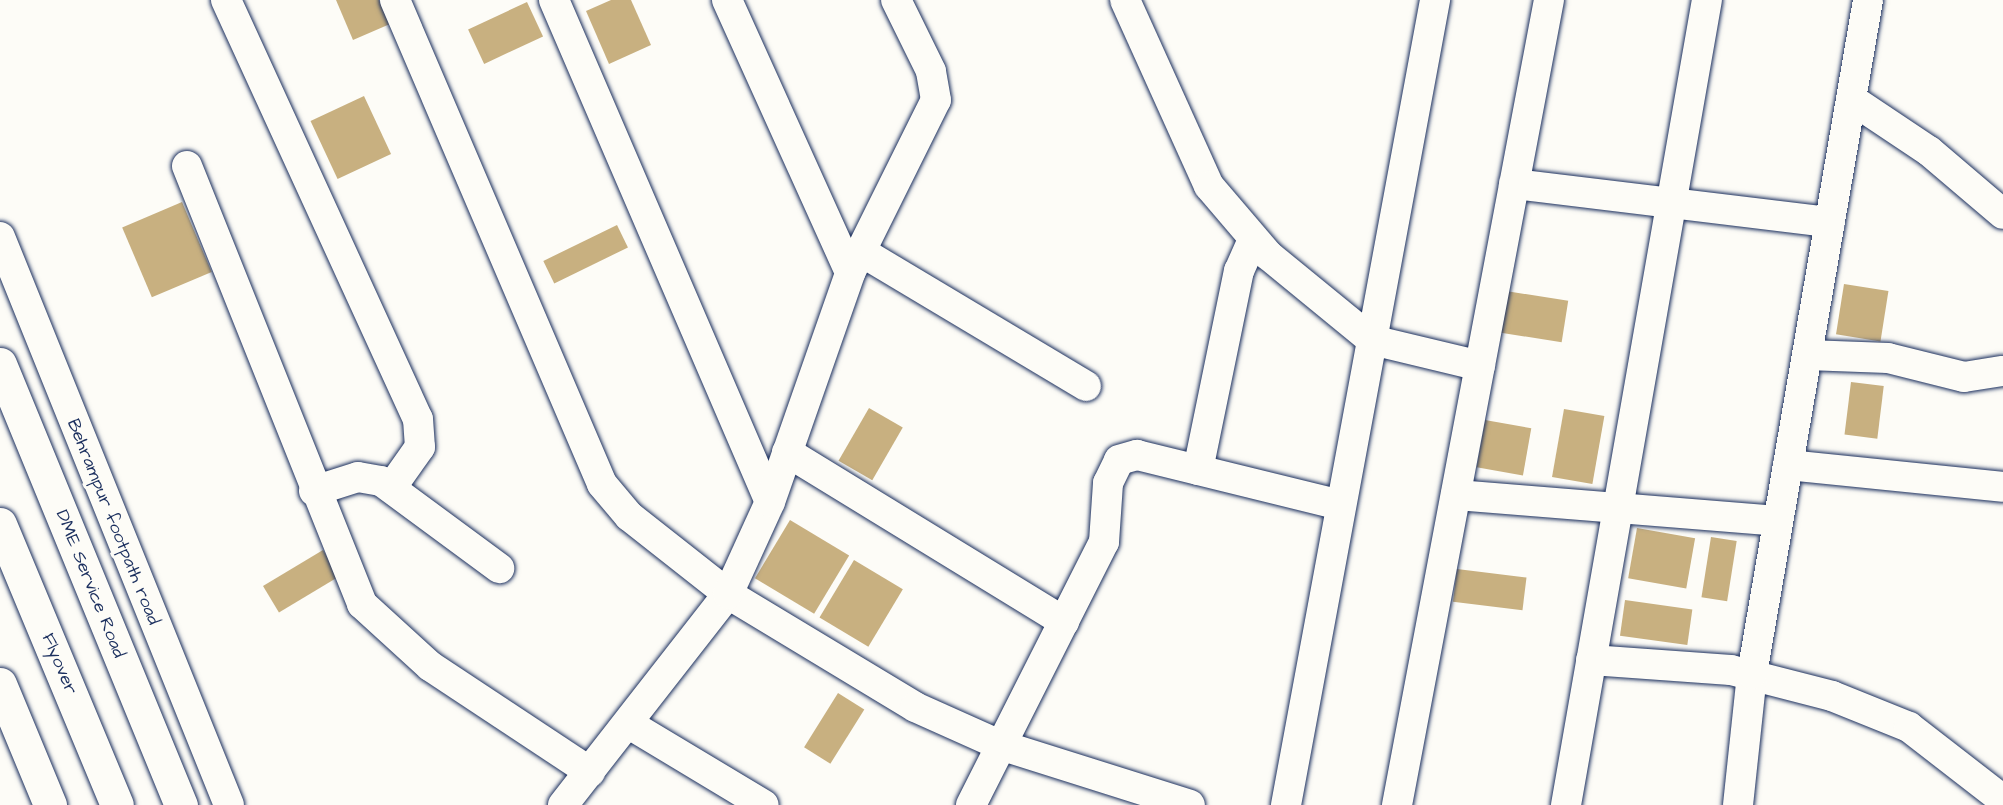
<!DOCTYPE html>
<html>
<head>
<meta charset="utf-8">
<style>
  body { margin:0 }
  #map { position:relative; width:2003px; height:805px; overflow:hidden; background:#fdfcf7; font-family:"Architects Daughter",sans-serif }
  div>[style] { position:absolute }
  .building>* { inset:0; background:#c8b080; transform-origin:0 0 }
  .roads { filter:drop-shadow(0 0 2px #1b2f5e) drop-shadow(0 0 2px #1b2f5e) }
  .minor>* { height:30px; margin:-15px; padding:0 15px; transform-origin:15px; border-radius:15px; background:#fdfcf7 }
  .major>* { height:33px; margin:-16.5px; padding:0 16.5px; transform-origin:16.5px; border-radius:16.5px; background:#fdfcf7 }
  .highway>* { height:33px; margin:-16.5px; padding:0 16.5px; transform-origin:16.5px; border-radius:16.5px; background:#fdfcf7 }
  span { translate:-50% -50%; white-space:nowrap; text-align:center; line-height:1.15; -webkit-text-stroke:6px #fdfcf7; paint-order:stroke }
  .street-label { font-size:18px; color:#1b2f5e }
</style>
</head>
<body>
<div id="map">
  <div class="building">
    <div style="clip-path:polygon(336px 0,379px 0,390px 24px,353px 40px)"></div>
    <div style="clip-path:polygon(611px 0,631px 0,651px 45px,609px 64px,586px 11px)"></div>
    <div style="left:527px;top:2px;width:38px;height:65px;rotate:65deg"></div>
    <div style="left:364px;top:96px;width:64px;height:59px;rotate:65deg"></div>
    <div style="left:182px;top:202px;width:76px;height:65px;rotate:67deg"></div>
    <div style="left:617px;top:225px;width:25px;height:82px;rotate:64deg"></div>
    <div style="left:1844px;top:284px;width:45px;height:51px;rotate:9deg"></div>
    <div style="left:1506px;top:291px;width:63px;height:42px;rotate:9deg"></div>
    <div style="left:1851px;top:382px;width:33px;height:53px;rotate:7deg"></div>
    <div style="left:869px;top:408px;width:39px;height:61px;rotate:30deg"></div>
    <div style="left:1564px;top:409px;width:41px;height:69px;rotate:10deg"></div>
    <div style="left:1485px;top:420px;width:47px;height:48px;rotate:10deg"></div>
    <div style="left:790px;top:520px;width:69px;height:68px;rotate:31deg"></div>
    <div style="left:1637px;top:528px;width:59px;height:51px;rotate:10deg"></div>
    <div style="left:1711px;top:537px;width:26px;height:61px;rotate:9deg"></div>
    <div style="left:323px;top:550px;width:31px;height:70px;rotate:59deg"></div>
    <div style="left:854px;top:560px;width:57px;height:67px;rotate:31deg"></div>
    <div style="left:1457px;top:569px;width:70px;height:33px;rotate:7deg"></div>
    <div style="left:1625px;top:600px;width:68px;height:36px;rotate:8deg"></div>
    <div style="left:838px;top:693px;width:31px;height:64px;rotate:32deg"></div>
  </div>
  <div class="roads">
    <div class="minor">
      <div style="left:226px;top:0;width:461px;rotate:65.4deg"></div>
      <div style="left:418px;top:419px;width:28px;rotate:86deg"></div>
      <div style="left:420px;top:447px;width:50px;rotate:125.3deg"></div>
      <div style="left:395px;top:0;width:526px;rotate:66.84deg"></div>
      <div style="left:602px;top:484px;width:42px;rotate:49.8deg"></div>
      <div style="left:629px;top:516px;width:126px;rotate:38.2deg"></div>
      <div style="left:728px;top:594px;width:218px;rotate:31.1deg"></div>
      <div style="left:915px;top:707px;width:93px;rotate:24.1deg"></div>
      <div style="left:1000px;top:745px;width:199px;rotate:17.5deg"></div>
      <div style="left:554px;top:0;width:546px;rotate:66.72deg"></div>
      <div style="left:727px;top:0;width:299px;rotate:65.7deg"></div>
      <div style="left:1125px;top:0;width:204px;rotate:65.7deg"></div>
      <div style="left:1209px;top:186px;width:91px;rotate:49.5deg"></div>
      <div style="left:1268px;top:255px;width:134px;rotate:39.3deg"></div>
      <div style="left:1372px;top:340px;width:111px;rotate:13.5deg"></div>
      <div style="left:1851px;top:99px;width:94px;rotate:33.7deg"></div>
      <div style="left:1929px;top:151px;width:97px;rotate:40.4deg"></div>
      <div style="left:187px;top:166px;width:472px;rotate:68.2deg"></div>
      <div style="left:362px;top:604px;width:92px;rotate:42.4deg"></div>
      <div style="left:430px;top:666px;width:192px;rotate:33.5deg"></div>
      <div style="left:1514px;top:184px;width:318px;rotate:6.9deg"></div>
      <div style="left:0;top:237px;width:612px;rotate:68.04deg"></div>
      <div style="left:862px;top:252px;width:261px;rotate:30.9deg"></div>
      <div style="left:1807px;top:355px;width:81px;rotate:2.1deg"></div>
      <div style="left:1888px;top:358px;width:78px;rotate:14deg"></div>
      <div style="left:1964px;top:377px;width:39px;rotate:-9deg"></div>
      <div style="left:787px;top:452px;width:325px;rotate:31.5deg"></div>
      <div style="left:1788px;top:465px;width:216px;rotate:5.8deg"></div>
      <div style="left:1198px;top:470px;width:203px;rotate:-78.4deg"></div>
      <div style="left:1239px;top:271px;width:34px;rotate:-66deg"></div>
      <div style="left:314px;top:491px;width:46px;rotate:-17.7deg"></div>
      <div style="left:358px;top:477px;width:23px;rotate:10deg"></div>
      <div style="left:381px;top:481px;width:147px;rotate:36.4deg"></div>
      <div style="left:1456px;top:495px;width:323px;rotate:4.6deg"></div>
      <div style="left:1591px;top:660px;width:140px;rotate:4.1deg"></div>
      <div style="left:1731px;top:670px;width:104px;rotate:14.4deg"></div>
      <div style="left:1832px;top:696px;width:83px;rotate:21.9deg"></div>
      <div style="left:1909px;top:727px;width:119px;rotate:37.8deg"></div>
      <div style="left:629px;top:724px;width:157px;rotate:31deg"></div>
      <div style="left:563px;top:805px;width:268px;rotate:-52deg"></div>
      <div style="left:728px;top:594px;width:101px;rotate:-65.5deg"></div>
      <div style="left:770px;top:502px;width:243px;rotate:-70.7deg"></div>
      <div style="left:850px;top:273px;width:193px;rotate:-63.6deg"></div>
      <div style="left:936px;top:100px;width:29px;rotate:-100deg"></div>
      <div style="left:931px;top:71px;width:79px;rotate:-116.2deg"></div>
      <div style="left:971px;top:805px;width:295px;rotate:-63.2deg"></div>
      <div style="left:1104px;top:542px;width:59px;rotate:-86.1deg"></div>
      <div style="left:1108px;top:483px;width:25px;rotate:-64deg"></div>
      <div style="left:1119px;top:460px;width:19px;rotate:-16deg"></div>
      <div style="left:1137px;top:455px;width:210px;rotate:13.8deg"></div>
      <div style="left:1286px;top:805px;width:819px;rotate:-79.51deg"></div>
      <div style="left:1397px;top:805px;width:819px;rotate:-79.31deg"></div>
      <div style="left:1566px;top:805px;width:817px;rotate:-80.07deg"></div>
      <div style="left:1738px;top:805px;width:132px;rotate:-83.9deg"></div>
      <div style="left:1752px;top:674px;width:684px;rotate:-80.23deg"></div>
    </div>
    <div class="major">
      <div style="left:0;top:364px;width:477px;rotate:67.7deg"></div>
    </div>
    <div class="highway">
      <div style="left:0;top:524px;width:304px;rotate:67.4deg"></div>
      <div style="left:0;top:684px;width:131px;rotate:67.5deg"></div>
    </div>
  </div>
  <div class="street-label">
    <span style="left:113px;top:522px;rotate:68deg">Behrampur footpath road</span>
    <span style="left:90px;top:584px;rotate:68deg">DME Service Road</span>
    <span style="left:59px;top:664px;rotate:67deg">Flyover</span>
  </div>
</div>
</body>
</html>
